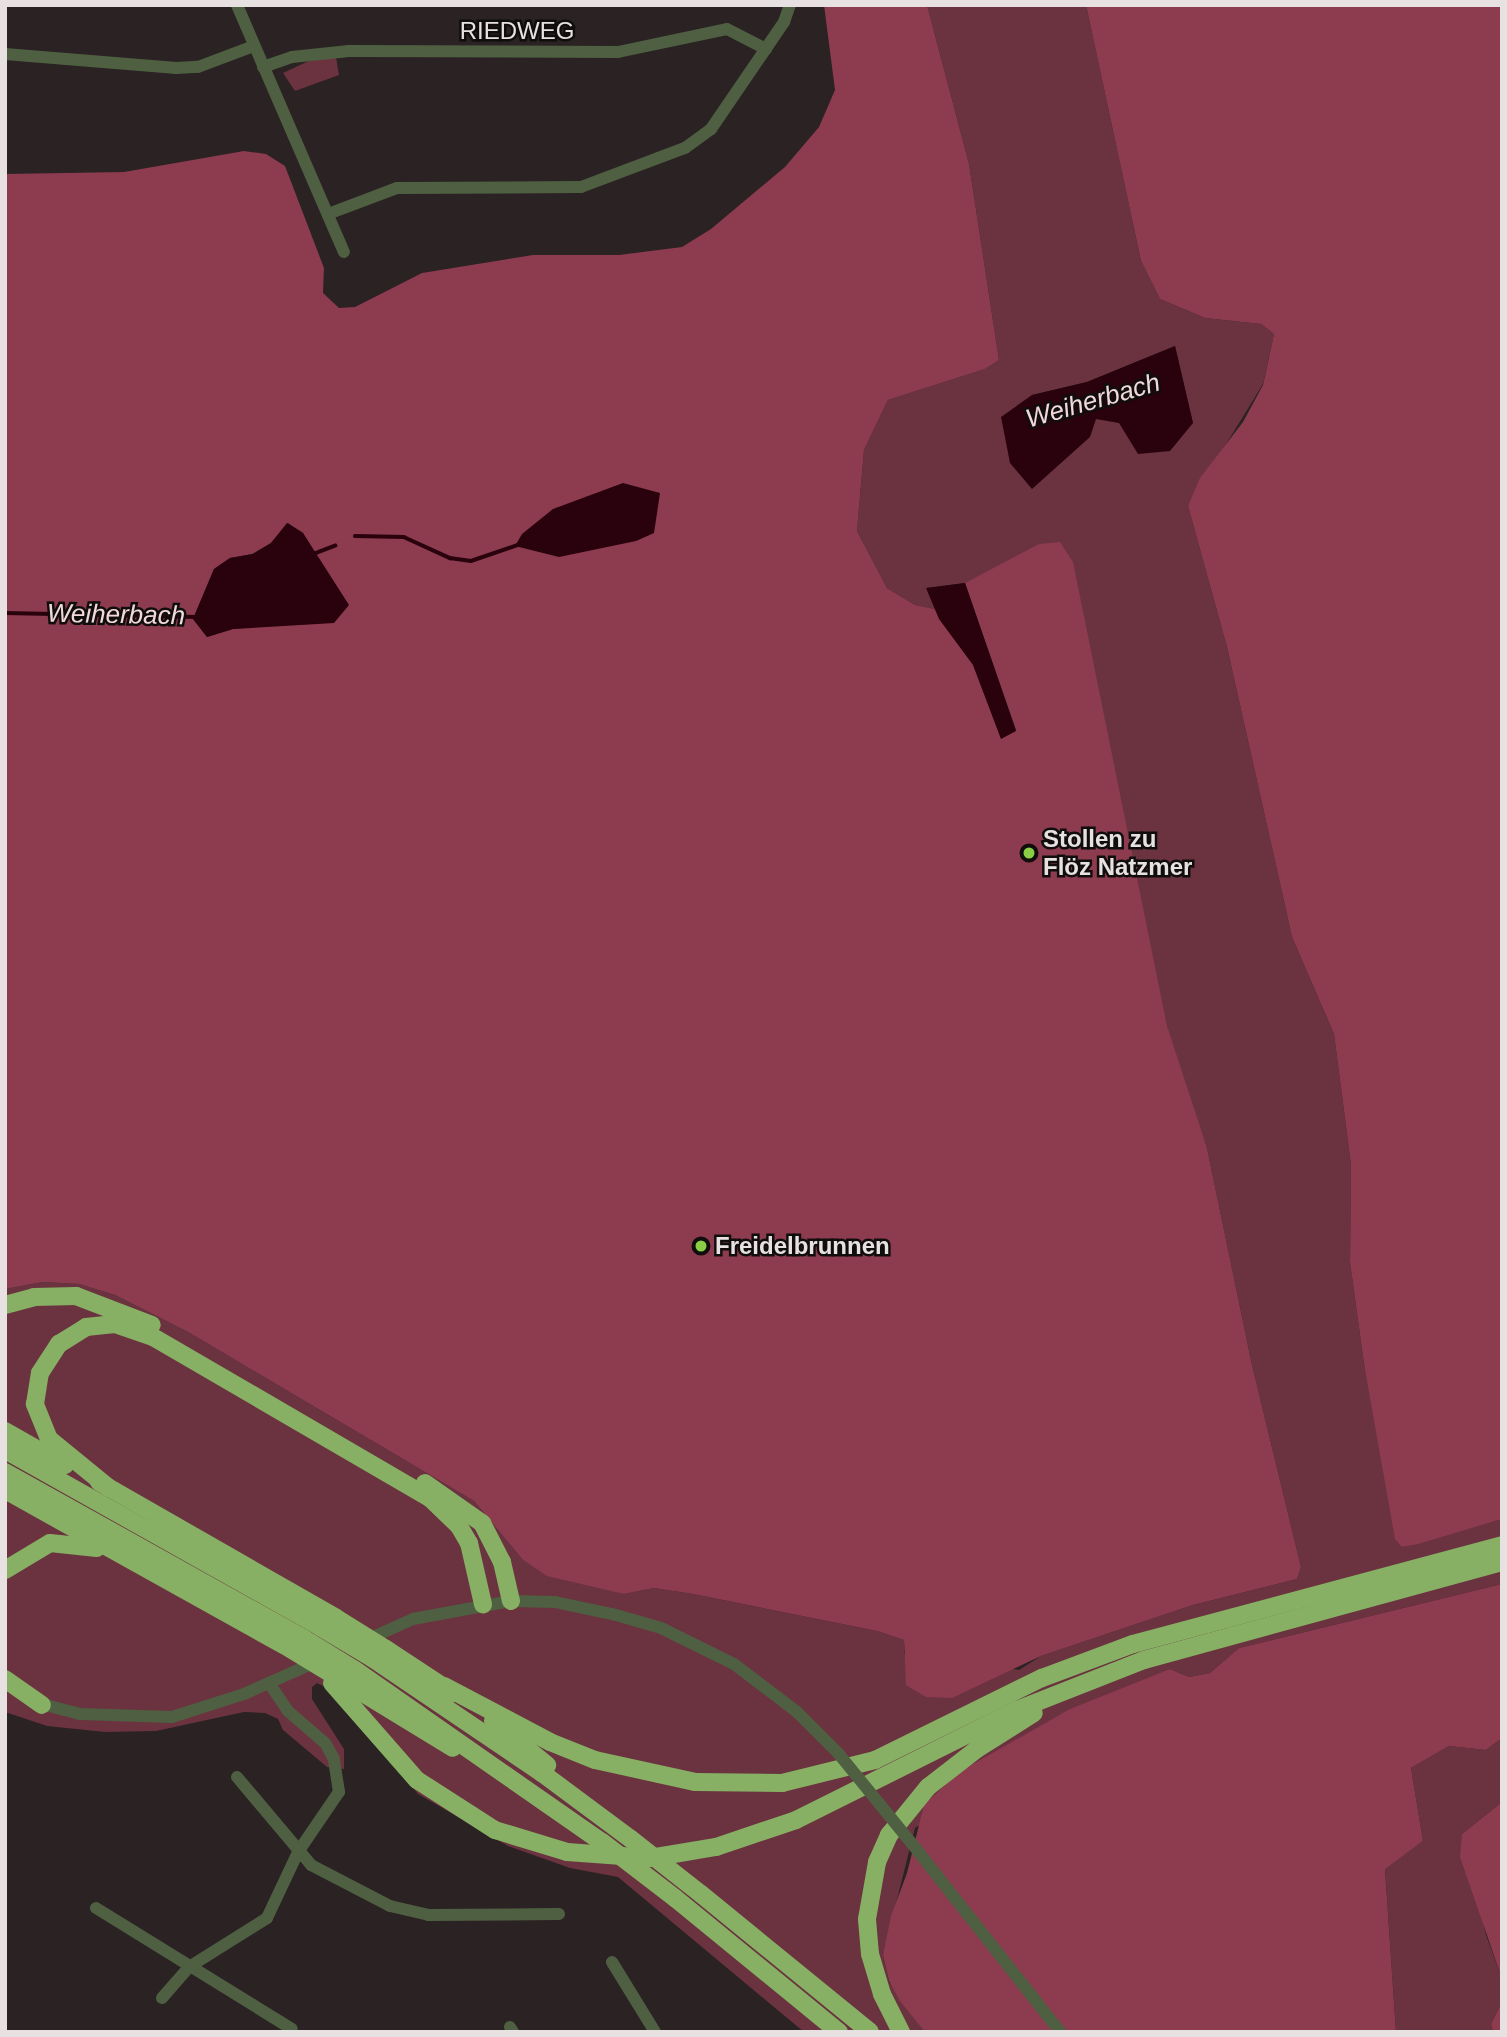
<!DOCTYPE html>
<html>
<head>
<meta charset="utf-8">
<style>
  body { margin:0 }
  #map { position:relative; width:1507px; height:2037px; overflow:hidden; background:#2a2223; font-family:Arial,sans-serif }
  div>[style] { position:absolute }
  .green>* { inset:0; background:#6a333f }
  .forest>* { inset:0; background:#8d3b4e }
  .water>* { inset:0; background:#29020d }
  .stream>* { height:3.5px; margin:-1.75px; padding:0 1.75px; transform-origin:1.75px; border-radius:1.75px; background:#29020d }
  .minor>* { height:12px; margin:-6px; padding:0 6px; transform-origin:6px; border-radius:6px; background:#4f5f41 }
  .highway>* { height:18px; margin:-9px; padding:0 9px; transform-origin:9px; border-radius:9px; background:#87b064 }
  .minor-bridge>* { height:12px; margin:-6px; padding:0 6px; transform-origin:6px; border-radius:6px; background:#4f5f41 }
  .highway-bridge>* { height:18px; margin:-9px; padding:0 9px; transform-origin:9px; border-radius:9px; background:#87b064 }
  .dots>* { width:19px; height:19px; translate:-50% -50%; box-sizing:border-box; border:4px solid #100d0d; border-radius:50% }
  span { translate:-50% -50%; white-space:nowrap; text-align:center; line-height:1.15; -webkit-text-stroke:5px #100d0d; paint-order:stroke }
  .street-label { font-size:24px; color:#e7e1e2 }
  .poi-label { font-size:24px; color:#e7e1e2; font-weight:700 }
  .left { translate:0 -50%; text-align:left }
  .water-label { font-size:26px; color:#f2d8dc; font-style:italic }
  .frame { position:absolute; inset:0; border:7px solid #e7e1e2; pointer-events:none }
</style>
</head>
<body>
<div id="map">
  <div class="green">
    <div style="clip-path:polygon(evenodd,927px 5px,1086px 5px,1141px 261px,1160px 299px,1205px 318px,1261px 324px,1274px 334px,1263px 384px,1188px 506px,1227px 647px,1292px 937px,1334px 1034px,1351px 1165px,1350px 1262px,1364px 1364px,1402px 1547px,1502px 1519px,1502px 1584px,1239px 1648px,1210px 1673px,1189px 1677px,1170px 1669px,915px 1828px,883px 1955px,889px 1982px,925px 2032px,804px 2032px,618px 1877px,570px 1868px,508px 1846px,418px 1794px,327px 1688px,317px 1683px,312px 1687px,312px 1699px,344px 1749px,344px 1769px,327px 1767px,283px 1730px,278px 1719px,265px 1713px,244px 1712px,156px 1731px,105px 1732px,47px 1726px,5px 1712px,5px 1289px,43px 1282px,79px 1284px,115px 1295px,188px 1332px,474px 1501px,522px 1559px,624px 1594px,654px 1588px,693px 1594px,877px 1631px,904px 1640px,904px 1654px,1019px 1670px,1041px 1656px,1193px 1605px,1297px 1579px,1301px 1567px,1252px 1365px,1207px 1148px,998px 569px,965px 583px,927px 588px,935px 609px,915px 605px,887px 588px,857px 531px,864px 450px,888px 400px,985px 369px,999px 360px,969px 164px,927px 5px,1175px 346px,1193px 423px,1132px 440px,1119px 423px,1032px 395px,1087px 382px,1175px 346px)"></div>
    <div style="clip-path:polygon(336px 57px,339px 75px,295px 91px,283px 73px,315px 58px)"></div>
    <div style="clip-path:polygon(1502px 1738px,1502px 1802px,1462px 1834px,1486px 1935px,1500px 1973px,1501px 2004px,1491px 2024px,1493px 2032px,1396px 2032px,1385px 1868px,1423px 1841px,1411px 1768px,1449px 1746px,1486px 1750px)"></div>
  </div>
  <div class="forest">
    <div style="clip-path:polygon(evenodd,824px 5px,927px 5px,969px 164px,999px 360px,985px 369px,888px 400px,864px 450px,857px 531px,887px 588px,915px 605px,935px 609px,973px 664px,1001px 738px,1016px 730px,965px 583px,1039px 544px,1060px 542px,1073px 562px,1167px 1026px,1207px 1148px,1252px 1365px,1301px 1567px,1297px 1579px,1193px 1605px,1041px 1656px,952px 1698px,926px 1697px,906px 1685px,904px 1640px,877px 1631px,693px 1594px,654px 1588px,624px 1594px,547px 1576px,522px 1559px,474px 1501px,188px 1332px,115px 1295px,79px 1284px,43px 1282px,5px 1289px,5px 174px,124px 172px,244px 151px,266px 154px,285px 166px,324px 268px,323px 293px,339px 308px,355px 307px,422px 273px,533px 255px,619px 255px,682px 247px,711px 229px,785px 167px,819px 127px,835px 90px,824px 5px,288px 523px,303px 533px,315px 553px,282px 624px,233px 629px,207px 637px,193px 619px,214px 569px,230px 558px,252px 554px,271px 543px,288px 523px)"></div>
    <div style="clip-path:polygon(1086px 5px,1502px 5px,1502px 1519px,1418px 1544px,1402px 1547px,1395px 1539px,1364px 1364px,1350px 1262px,1351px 1165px,1334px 1034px,1292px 937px,1227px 647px,1188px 506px,1200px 478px,1243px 422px,1263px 385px,1274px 334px,1261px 324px,1205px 318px,1160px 299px,1141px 261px)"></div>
    <div style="clip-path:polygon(1502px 1584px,1502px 1738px,1486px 1750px,1449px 1746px,1411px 1768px,1423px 1841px,1385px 1869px,1396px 2032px,925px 2032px,900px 2001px,889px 1981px,883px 1955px,891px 1916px,907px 1873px,924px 1805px,959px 1772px,1070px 1709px,1170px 1669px,1189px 1677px,1210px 1673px,1239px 1648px)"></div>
    <div style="clip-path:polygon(1502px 1802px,1502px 2032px,1493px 2032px,1491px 2024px,1501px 2004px,1500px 1973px,1460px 1857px,1462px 1834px)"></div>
  </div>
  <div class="water">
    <div style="clip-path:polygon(1175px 346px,1193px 423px,1170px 451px,1138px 454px,1119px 423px,1096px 419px,1090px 437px,1032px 489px,1010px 463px,1001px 417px,1032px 395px,1087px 382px)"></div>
    <div style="clip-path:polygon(623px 483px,660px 493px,654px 533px,636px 541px,559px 557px,515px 546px,522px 534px,553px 509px)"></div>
    <div style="clip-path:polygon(287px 523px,303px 533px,349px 605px,334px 623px,233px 629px,207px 637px,193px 619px,214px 569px,230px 558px,253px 554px,271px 543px)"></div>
    <div style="clip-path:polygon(965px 583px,1016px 731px,1001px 739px,973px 665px,939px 619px,926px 588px)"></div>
  </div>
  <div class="stream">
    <div style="left:355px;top:536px;width:49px;rotate:1.2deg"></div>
    <div style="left:404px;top:537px;width:51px;rotate:24.5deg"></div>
    <div style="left:450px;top:558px;width:21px;rotate:8deg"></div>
    <div style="left:471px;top:561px;width:50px;rotate:-18.8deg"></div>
    <div style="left:311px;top:555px;width:26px;rotate:-21deg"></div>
    <div style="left:5px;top:613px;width:192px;rotate:1.2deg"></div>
  </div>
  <div class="minor">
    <div style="left:237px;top:5px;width:269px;rotate:66.6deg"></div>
    <div style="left:5px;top:54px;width:172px;rotate:4.7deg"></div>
    <div style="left:176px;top:68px;width:22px;rotate:-3deg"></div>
    <div style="left:198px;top:67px;width:60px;rotate:-20.6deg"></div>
    <div style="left:263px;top:67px;width:31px;rotate:-19deg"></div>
    <div style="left:292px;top:57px;width:57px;rotate:-6deg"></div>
    <div style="left:349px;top:51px;width:269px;rotate:0.2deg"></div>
    <div style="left:618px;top:52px;width:111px;rotate:-11.9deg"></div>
    <div style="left:727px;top:29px;width:44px;rotate:27.1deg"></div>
    <div style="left:328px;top:214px;width:74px;rotate:-20.6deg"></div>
    <div style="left:397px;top:188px;width:184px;rotate:-0.3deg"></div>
    <div style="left:581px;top:187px;width:111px;rotate:-20.6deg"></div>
    <div style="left:685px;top:148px;width:32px;rotate:-36deg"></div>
    <div style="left:711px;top:129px;width:130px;rotate:-55.7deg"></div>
    <div style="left:784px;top:22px;width:18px;rotate:-71deg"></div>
    <div style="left:364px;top:1641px;width:54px;rotate:-24.2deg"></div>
    <div style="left:413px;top:1619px;width:100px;rotate:-10.4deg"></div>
    <div style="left:511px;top:1601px;width:44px;rotate:1.3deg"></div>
    <div style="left:555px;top:1602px;width:62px;rotate:12deg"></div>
    <div style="left:616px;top:1615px;width:47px;rotate:16.1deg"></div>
    <div style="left:661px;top:1628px;width:81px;rotate:26.3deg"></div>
    <div style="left:734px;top:1664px;width:79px;rotate:37.3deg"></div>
    <div style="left:797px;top:1712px;width:58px;rotate:45deg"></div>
    <div style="left:34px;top:1702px;width:48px;rotate:14.6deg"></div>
    <div style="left:80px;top:1714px;width:92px;rotate:1.9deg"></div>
    <div style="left:172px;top:1717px;width:76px;rotate:-17.7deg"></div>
    <div style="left:244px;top:1694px;width:81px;rotate:-24deg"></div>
    <div style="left:237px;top:1777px;width:115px;rotate:49.9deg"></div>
    <div style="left:311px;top:1865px;width:89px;rotate:27.4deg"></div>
    <div style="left:390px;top:1906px;width:39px;rotate:13deg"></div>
    <div style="left:428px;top:1915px;width:131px;rotate:-0.4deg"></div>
    <div style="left:917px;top:1850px;width:231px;rotate:51.8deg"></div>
    <div style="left:96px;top:1908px;width:230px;rotate:31.7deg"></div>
    <div style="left:612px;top:1962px;width:82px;rotate:58.4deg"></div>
    <div style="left:162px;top:1998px;width:41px;rotate:-48.9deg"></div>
    <div style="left:189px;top:1967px;width:92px;rotate:-32.1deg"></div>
    <div style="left:267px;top:1918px;width:73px;rotate:-64.8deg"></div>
    <div style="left:298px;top:1852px;width:73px;rotate:-55.7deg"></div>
    <div style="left:339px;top:1792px;width:33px;rotate:-99deg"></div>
    <div style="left:334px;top:1759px;width:18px;rotate:-119deg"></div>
    <div style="left:325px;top:1743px;width:49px;rotate:-139.1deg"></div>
    <div style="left:288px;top:1711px;width:34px;rotate:-124deg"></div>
    <div style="left:510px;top:2027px;width:6px;rotate:59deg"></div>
  </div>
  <div class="highway">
    <div style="left:5px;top:1305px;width:30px;rotate:-15deg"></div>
    <div style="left:34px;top:1297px;width:42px;rotate:-1.4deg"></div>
    <div style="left:76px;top:1296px;width:81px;rotate:20.9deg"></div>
    <div style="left:5px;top:1431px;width:69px;rotate:29.5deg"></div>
    <div style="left:5px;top:1450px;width:361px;rotate:29.3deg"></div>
    <div style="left:5px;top:1472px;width:341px;rotate:29.1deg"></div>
    <div style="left:99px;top:1482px;width:273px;rotate:29.8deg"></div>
    <div style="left:425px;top:1483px;width:70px;rotate:35.1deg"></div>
    <div style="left:482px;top:1523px;width:44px;rotate:62.9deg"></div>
    <div style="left:502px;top:1562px;width:40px;rotate:77deg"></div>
    <div style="left:109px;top:1488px;width:77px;rotate:-140.8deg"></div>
    <div style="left:49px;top:1439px;width:38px;rotate:-112deg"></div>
    <div style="left:35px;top:1404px;width:31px;rotate:-81deg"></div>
    <div style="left:40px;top:1373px;width:35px;rotate:-57deg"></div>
    <div style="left:59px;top:1344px;width:32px;rotate:-32deg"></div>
    <div style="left:86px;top:1327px;width:29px;rotate:-6deg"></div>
    <div style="left:115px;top:1324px;width:40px;rotate:18.9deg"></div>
    <div style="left:153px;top:1337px;width:322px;rotate:30.2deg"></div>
    <div style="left:431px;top:1499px;width:39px;rotate:44deg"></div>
    <div style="left:459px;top:1526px;width:20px;rotate:60deg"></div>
    <div style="left:469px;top:1543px;width:63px;rotate:77.1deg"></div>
    <div style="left:5px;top:1490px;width:319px;rotate:29.1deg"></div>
    <div style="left:5px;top:1570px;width:52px;rotate:-31deg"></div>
    <div style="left:50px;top:1543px;width:47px;rotate:6.1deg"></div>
    <div style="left:386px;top:1649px;width:80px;rotate:33.3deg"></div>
    <div style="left:372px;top:1658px;width:205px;rotate:34.1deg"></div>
    <div style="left:542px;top:1773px;width:111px;rotate:36.6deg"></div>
    <div style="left:355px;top:1670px;width:301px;rotate:34.9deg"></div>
    <div style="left:5px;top:1679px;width:45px;rotate:35.1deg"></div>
    <div style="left:340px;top:1679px;width:132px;rotate:31.4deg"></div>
    <div style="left:332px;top:1683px;width:129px;rotate:48.8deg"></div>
    <div style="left:417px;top:1780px;width:93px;rotate:32.7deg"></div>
    <div style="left:495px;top:1830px;width:75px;rotate:17deg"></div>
    <div style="left:567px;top:1852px;width:83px;rotate:4.1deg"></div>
    <div style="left:650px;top:1858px;width:67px;rotate:-9.5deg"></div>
    <div style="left:716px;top:1847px;width:84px;rotate:-18.6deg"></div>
    <div style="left:796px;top:1820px;width:247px;rotate:-26.5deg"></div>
    <div style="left:1017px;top:1710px;width:136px;rotate:-21.5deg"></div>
    <div style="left:1144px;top:1660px;width:371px;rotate:-15.3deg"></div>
    <div style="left:444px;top:1686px;width:120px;rotate:27.8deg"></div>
    <div style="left:550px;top:1742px;width:48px;rotate:21.8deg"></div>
    <div style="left:595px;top:1760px;width:102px;rotate:12.4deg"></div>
    <div style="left:695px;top:1782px;width:87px;rotate:0.7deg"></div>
    <div style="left:782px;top:1783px;width:96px;rotate:-13.9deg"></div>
    <div style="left:875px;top:1760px;width:186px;rotate:-26.2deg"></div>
    <div style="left:1042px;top:1678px;width:97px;rotate:-20.5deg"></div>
    <div style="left:1133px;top:1644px;width:382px;rotate:-15deg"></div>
    <div style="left:493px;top:1721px;width:70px;rotate:39.2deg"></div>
    <div style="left:701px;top:1894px;width:218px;rotate:39.2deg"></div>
    <div style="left:675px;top:1898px;width:212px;rotate:39.3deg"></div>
    <div style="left:901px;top:2032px;width:42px;rotate:-116.6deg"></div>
    <div style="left:882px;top:1994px;width:42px;rotate:-106.7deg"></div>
    <div style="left:870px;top:1954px;width:35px;rotate:-95deg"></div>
    <div style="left:867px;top:1919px;width:58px;rotate:-80deg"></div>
    <div style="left:877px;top:1862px;width:30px;rotate:-66deg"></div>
    <div style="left:889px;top:1835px;width:62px;rotate:-50.9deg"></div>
    <div style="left:928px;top:1787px;width:62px;rotate:-37.8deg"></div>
    <div style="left:977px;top:1749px;width:67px;rotate:-32.3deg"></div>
  </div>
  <div class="minor-bridge">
    <div style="left:838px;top:1753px;width:125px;rotate:50.8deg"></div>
  </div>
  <div class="highway-bridge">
    <div style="left:336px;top:1618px;width:59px;rotate:31.8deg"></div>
    <div style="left:320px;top:1627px;width:61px;rotate:30.8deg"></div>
    <div style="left:303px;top:1638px;width:61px;rotate:31.6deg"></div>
    <div style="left:284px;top:1645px;width:66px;rotate:31.3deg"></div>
    <div style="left:631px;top:1839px;width:89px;rotate:38.2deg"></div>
    <div style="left:602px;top:1842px;width:92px;rotate:37.5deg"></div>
  </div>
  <div class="dots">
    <div style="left:1029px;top:853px;background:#8bce46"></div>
    <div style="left:701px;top:1246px;background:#8bce46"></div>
  </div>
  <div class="street-label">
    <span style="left:517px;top:31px">RIEDWEG</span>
  </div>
  <div class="poi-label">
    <span class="left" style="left:1043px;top:853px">Stollen zu<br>Flöz Natzmer</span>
    <span class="left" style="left:715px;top:1246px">Freidelbrunnen</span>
  </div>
  <div class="water-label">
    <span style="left:1093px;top:401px;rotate:-16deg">Weiherbach</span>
    <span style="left:116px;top:615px;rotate:1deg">Weiherbach</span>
  </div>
  <div class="frame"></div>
</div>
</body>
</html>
